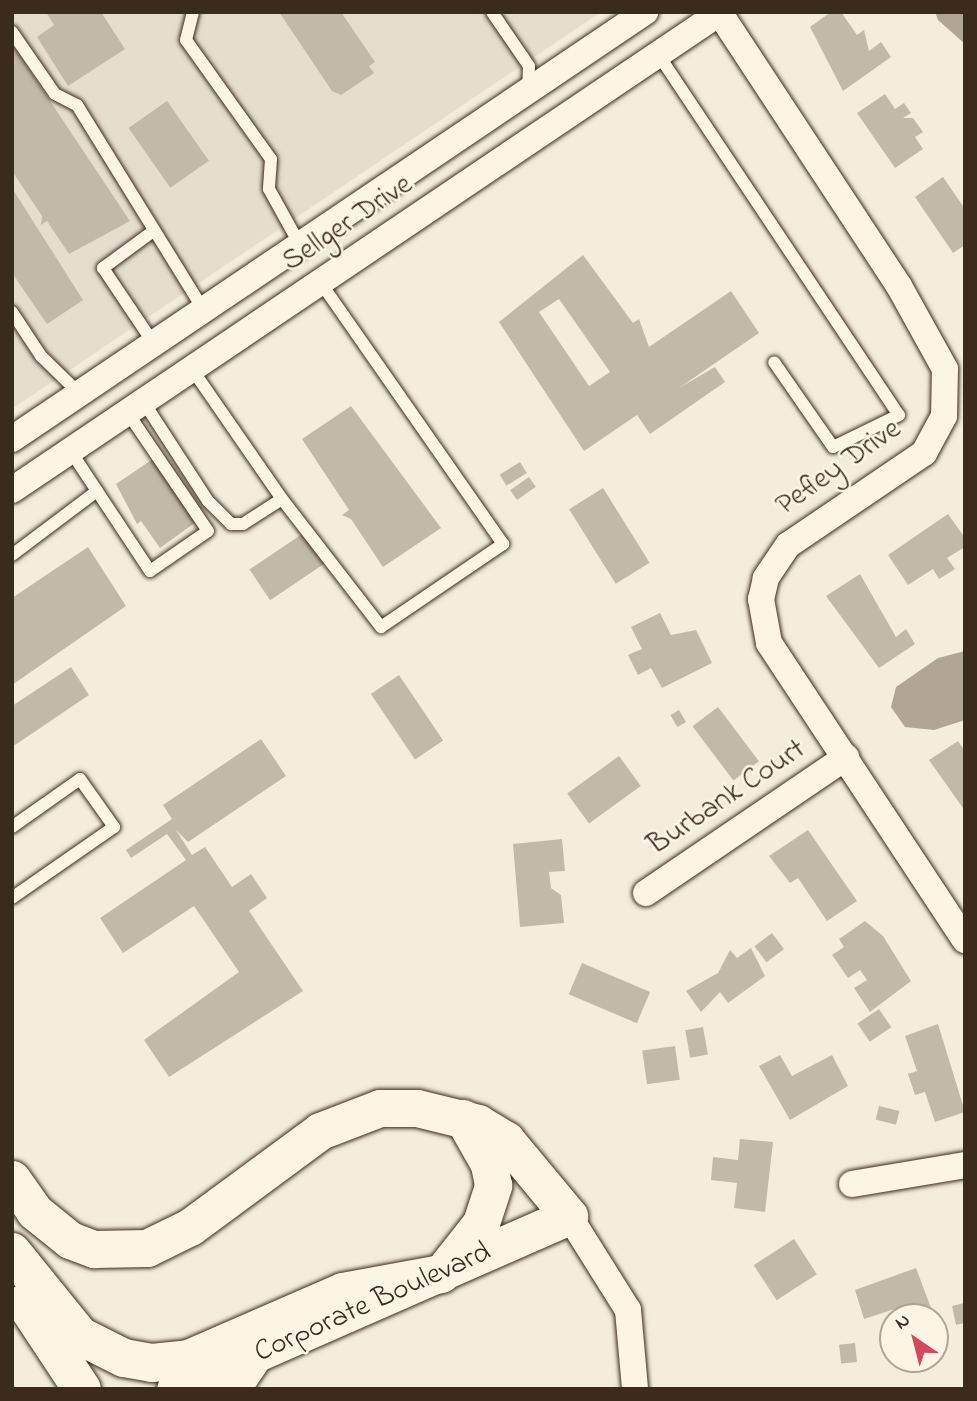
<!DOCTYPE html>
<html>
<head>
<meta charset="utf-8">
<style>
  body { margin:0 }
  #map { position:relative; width:977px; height:1401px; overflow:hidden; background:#f4eddd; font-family:"Indie Flower",sans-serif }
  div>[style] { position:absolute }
  .built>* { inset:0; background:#e5ddce }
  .water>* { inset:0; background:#b0a596 }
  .building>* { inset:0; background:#c3b9aa; transform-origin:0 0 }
  .roads { filter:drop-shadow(0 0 2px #3b2a1e) drop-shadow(0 0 2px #3b2a1e) }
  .lane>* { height:12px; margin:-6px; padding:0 6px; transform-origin:6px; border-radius:6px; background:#fcf5e5 }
  .street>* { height:26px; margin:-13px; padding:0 13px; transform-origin:13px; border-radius:13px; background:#fcf5e5 }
  .secondary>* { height:37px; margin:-18.5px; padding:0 18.5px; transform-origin:18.5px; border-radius:18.5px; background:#fcf5e5 }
  .primary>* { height:38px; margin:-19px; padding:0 19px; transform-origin:19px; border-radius:19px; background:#fcf5e5 }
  span { translate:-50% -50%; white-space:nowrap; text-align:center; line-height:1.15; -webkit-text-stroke:5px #fcf5e5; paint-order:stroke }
  .street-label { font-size:30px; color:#3b2a1e }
  .frame { position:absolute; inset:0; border:14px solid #3b2a1e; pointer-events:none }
  .north { position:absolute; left:879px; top:1303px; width:70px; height:70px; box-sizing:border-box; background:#fcf5e5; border:2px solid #afa495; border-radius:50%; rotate:325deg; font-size:19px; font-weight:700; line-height:28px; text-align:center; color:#3b2a1e }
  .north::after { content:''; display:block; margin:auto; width:24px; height:32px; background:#d1495b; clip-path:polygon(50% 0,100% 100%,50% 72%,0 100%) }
</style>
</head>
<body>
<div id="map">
  <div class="built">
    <div style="clip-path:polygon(12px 12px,601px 12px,12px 409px)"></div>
  </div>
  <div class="water">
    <div style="clip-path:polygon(935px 12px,965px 12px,965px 44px,938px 20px)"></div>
    <div style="clip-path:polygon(965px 651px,965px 720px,934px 730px,905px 727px,891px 707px,896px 687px,938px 658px)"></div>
  </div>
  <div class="building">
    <div style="clip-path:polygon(46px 12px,101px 12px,125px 49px,68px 86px,37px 37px,54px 25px)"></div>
    <div style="clip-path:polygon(279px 12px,341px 12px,375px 62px,369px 66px,374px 73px,341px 95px,332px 91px)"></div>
    <div style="clip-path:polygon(831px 12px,841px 12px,857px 35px,864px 30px,869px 51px,881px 42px,891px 57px,843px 91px,810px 27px)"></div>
    <div style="clip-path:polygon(14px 47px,130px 221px,69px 254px,47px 221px,41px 225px,42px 216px,12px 171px)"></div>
    <div style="clip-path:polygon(885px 94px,895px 109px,904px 103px,911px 113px,903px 118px,913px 118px,923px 132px,915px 137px,923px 149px,895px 168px,857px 113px)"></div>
    <div style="left:167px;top:101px;width:73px;height:47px;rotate:55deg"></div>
    <div style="clip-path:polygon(943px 177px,965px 209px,965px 245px,953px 253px,915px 197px)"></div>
    <div style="clip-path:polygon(12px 188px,83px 300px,47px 324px,12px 273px)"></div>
    <div style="clip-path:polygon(evenodd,583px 255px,633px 323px,639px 319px,649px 347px,731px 291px,759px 333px,679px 388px,715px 367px,725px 382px,650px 434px,637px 415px,584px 451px,499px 322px,583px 255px,559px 299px,610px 372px,589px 386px,539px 312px,559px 299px)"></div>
    <div style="clip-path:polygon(351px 406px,441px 528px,383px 567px,351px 519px,342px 515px,349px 510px,302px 439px)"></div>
    <div style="clip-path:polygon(153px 459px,196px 522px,160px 548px,141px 521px,137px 524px,116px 484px)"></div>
    <div style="left:520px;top:462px;width:13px;height:24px;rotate:58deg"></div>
    <div style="left:529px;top:477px;width:12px;height:23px;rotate:55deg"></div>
    <div style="left:603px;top:488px;width:88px;height:40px;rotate:58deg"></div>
    <div style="clip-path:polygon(948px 514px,965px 538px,965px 547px,947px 558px,955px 569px,939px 579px,933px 569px,908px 585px,888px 555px)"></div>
    <div style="left:305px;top:532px;width:37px;height:67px;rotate:56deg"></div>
    <div style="clip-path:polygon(88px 547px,126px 606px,12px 685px,12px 598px)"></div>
    <div style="clip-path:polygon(860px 574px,896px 637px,906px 629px,915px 644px,879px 668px,826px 596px)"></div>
    <div style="clip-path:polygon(660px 613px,671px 635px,696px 630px,712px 663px,662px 688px,651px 668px,638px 675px,628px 655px,642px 649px,631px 627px)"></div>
    <div style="clip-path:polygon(71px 667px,89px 695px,12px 747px,12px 706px)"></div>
    <div style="left:399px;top:675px;width:79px;height:34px;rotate:56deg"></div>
    <div style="left:718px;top:707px;width:68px;height:32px;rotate:53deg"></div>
    <div style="left:679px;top:710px;width:14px;height:10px;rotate:60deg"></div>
    <div style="clip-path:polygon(261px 739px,286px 776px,188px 842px,176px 830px,192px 855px,205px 847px,232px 887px,251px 874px,267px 898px,249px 911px,303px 991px,169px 1077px,144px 1040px,239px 972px,194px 906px,123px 953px,100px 918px,186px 860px,167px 834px,131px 858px,126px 850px,172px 819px,163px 805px)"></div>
    <div style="clip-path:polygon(958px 741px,965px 751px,965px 811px,929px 760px)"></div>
    <div style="left:619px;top:756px;width:37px;height:64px;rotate:54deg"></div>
    <div style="clip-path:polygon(808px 830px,857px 901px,827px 921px,798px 878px,790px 883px,769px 856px)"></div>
    <div style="clip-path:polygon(562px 839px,565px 871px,549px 872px,551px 888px,561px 895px,564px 923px,520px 927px,513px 844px)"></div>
    <div style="clip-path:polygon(865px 921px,883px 936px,911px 981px,870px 1012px,854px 988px,867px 980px,860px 970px,848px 978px,832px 955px,844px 947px,839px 939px)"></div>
    <div style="left:772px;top:933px;width:20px;height:22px;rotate:53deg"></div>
    <div style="clip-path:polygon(751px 948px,765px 976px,728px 1003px,720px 992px,701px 1012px,686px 991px,718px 973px,730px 950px,737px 958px)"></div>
    <div style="left:582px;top:963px;width:74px;height:34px;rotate:23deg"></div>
    <div style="left:879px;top:1009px;width:22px;height:26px;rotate:56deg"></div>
    <div style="clip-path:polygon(938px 1024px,965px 1112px,935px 1122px,925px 1092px,915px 1095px,908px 1074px,917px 1071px,905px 1036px)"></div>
    <div style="left:703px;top:1027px;width:28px;height:18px;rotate:80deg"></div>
    <div style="left:675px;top:1046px;width:34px;height:33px;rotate:82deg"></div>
    <div style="clip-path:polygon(780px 1055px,792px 1076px,832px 1055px,848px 1086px,790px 1120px,759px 1066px)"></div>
    <div style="left:879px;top:1106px;width:21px;height:14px;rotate:14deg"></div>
    <div style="clip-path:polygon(740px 1139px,773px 1142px,765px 1212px,734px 1208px,737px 1183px,711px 1180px,713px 1157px,738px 1160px)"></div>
    <div style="left:794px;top:1239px;width:42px;height:48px;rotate:57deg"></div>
    <div style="clip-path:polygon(916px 1268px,934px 1316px,914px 1317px,910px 1304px,864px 1319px,855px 1290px)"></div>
    <div style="clip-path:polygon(964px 1303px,965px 1323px,956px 1325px,952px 1306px)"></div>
    <div style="left:855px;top:1343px;width:19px;height:16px;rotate:84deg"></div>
  </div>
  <div class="roads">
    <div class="lane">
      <div style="left:193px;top:12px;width:29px;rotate:104deg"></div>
      <div style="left:186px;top:40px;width:146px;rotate:54.5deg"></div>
      <div style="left:271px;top:159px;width:30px;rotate:94deg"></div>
      <div style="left:269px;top:189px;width:64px;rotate:61deg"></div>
      <div style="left:492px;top:12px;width:65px;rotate:55.6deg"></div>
      <div style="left:529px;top:66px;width:23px;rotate:92deg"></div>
      <div style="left:12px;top:32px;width:75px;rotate:55.3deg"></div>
      <div style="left:55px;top:94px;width:25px;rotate:27deg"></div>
      <div style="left:77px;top:105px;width:242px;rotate:58.3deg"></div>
      <div style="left:658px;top:54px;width:434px;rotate:56.3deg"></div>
      <div style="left:899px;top:415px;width:73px;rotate:154.1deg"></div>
      <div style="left:833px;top:447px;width:103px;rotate:-124.8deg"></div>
      <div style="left:152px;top:232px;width:61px;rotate:143.7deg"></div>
      <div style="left:103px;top:268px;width:92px;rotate:56.1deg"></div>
      <div style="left:12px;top:312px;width:53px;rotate:56.6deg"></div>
      <div style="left:41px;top:356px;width:54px;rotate:44.3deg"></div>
      <div style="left:143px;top:401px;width:119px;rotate:57deg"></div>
      <div style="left:208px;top:501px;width:33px;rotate:45deg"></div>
      <div style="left:231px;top:524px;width:12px"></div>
      <div style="left:243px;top:524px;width:46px;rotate:-32.7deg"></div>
      <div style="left:282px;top:499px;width:158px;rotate:-124.7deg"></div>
      <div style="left:97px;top:491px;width:96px;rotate:56.5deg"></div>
      <div style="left:150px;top:571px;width:70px;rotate:-34.6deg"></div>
      <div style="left:208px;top:531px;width:144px;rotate:-124.2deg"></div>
      <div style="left:282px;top:499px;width:162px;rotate:52.3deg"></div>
      <div style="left:381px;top:627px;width:148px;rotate:-34.2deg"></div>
      <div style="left:503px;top:544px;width:318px;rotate:-124.9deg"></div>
      <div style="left:12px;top:555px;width:106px;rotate:-37deg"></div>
      <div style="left:97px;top:491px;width:49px;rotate:-123.4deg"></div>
      <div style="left:12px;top:827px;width:83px;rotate:-35.2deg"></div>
      <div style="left:80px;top:779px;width:59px;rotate:54.7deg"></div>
      <div style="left:114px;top:827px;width:124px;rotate:145.2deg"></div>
    </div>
    <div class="street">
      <div style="left:719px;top:12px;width:328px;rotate:56.7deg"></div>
      <div style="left:899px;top:286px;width:95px;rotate:61deg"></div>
      <div style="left:945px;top:369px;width:47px;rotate:91.2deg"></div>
      <div style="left:944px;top:416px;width:42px;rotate:118.4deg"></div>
      <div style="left:924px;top:453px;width:164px;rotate:145.9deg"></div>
      <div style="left:788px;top:545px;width:40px;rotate:124deg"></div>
      <div style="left:766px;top:578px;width:22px;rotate:103deg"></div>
      <div style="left:761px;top:599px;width:45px;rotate:79.7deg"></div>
      <div style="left:769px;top:643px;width:356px;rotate:56.6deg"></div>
      <div style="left:12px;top:439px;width:764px;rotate:-34deg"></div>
      <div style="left:12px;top:490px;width:855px;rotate:-33.99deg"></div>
      <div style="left:646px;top:893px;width:242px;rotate:-34.2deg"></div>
      <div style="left:852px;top:1184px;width:115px;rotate:-9.5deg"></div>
      <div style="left:569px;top:1216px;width:111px;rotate:57.9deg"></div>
      <div style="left:628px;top:1310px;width:79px;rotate:84.9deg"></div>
    </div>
    <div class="secondary">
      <div style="left:12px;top:1179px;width:39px;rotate:55deg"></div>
      <div style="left:34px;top:1211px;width:46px;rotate:38.9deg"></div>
      <div style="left:70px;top:1240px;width:26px;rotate:21deg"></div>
      <div style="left:94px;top:1249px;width:53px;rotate:-1.1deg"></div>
      <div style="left:147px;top:1248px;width:48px;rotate:-26deg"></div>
      <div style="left:190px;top:1227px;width:162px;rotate:-36.4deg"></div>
      <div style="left:320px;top:1131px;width:64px;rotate:-21deg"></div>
      <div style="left:380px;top:1108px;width:37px"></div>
      <div style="left:417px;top:1108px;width:63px;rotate:13.8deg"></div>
      <div style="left:478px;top:1123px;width:33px;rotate:31deg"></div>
      <div style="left:506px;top:1140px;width:99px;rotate:50.3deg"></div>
      <div style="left:569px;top:1216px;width:430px;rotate:156.3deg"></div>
      <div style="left:444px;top:1270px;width:60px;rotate:-51.8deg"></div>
      <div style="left:481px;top:1223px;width:40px;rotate:-72deg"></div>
      <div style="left:493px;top:1185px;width:21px;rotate:-101deg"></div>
      <div style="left:489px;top:1164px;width:53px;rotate:-119.5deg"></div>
    </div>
    <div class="primary">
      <div style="left:12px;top:1252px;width:108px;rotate:51deg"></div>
      <div style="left:80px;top:1336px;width:49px;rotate:26.6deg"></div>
      <div style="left:124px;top:1358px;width:28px;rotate:10deg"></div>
      <div style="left:152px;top:1363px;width:37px;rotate:-6deg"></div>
      <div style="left:189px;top:1359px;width:168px;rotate:-23.5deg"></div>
      <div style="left:343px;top:1292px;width:100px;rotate:-10.4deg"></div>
      <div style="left:25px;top:1303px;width:103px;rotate:56.5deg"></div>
      <div style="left:231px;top:1389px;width:42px;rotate:-55.6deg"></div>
    </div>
  </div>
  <div class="street-label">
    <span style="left:348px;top:224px;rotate:-34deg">Sellger Drive</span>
    <span style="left:839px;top:468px;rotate:-35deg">Pefley Drive</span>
    <span style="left:727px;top:798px;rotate:-34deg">Burbank Court</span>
    <span style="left:373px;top:1303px;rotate:-24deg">Corporate Boulevard</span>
  </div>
  <div class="frame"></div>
  <div class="north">N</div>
</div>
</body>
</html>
